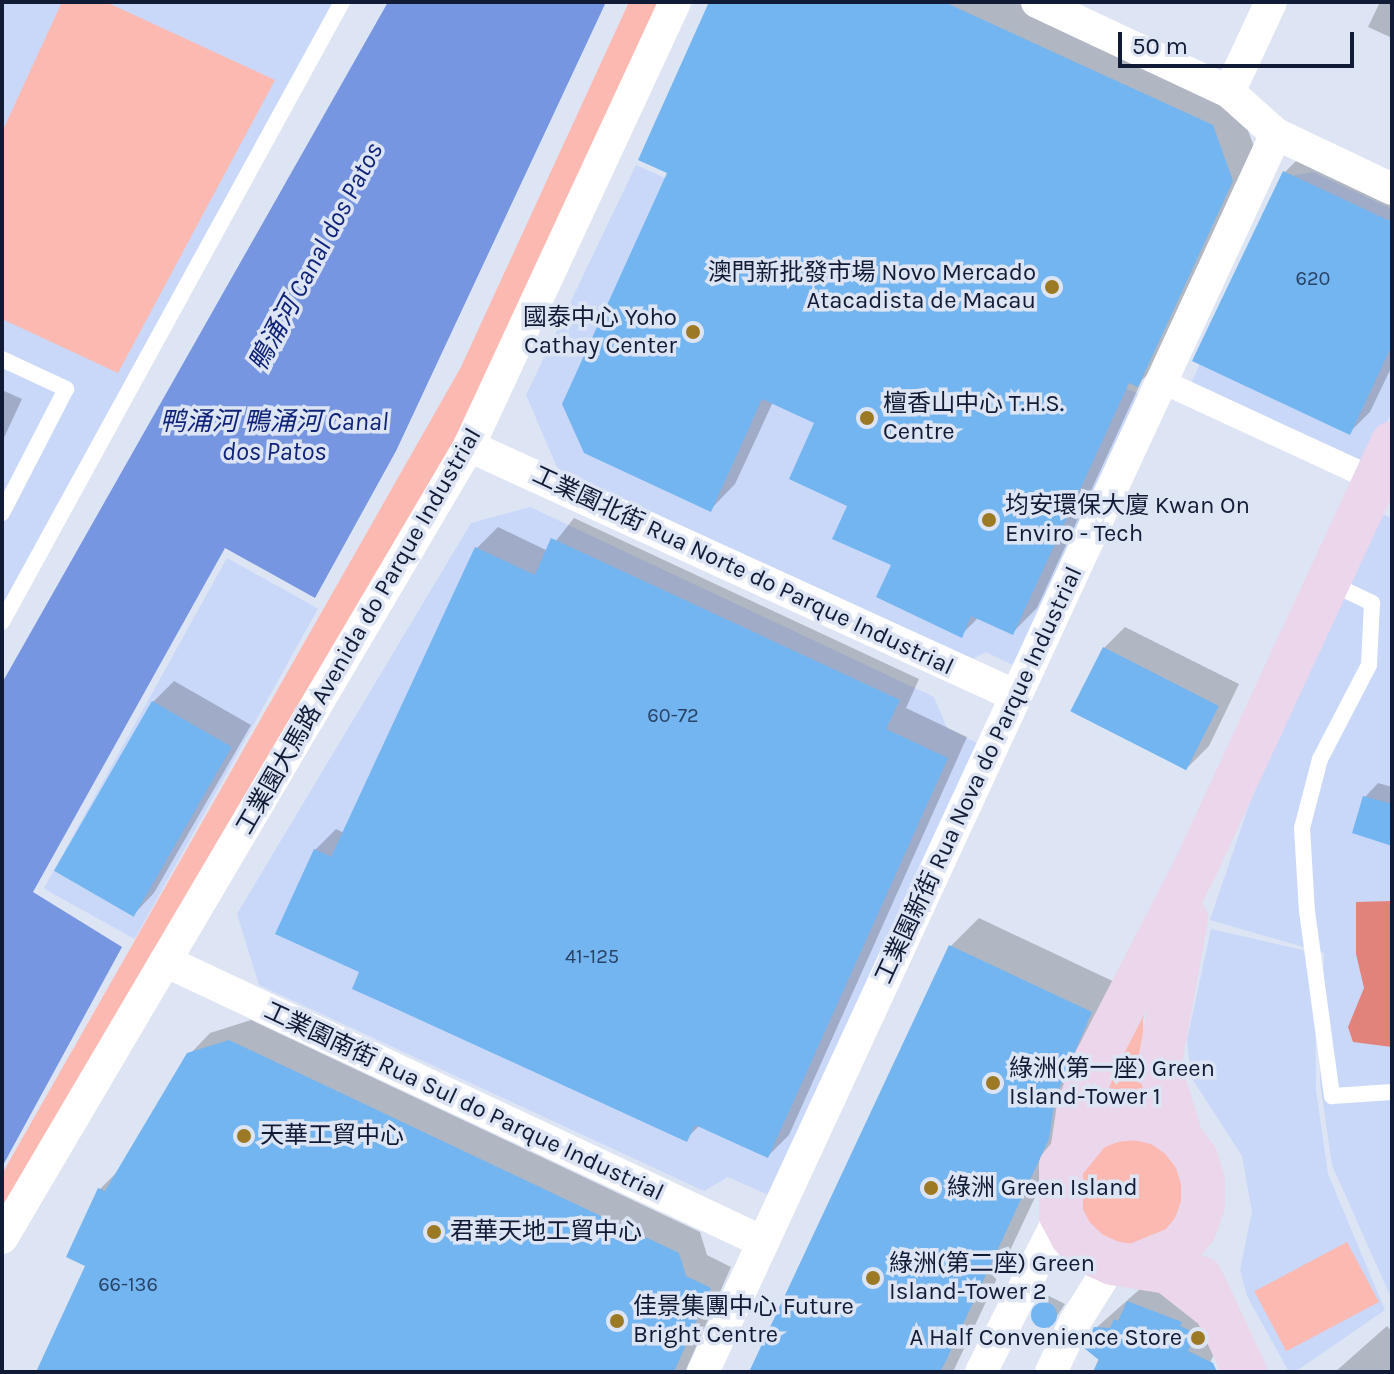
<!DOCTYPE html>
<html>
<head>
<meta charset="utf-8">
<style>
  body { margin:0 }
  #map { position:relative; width:1394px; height:1374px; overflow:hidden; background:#dde4f3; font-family:Karla,"Noto Sans SC",sans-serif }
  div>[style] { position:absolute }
  .built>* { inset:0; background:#c9d8f9; transform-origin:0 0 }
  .green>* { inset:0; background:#fcb9b1; transform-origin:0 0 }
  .round { border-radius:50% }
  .forest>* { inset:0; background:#e1837a }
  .water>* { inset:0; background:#7796e1 }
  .shadow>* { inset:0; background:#0003 }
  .building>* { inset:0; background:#72b5f1; transform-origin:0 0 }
  .service>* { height:16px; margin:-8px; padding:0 8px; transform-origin:8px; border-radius:8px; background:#fff }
  .pedestrian>* { height:24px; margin:-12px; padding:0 12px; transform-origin:12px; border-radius:12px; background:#fff }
  .minor>* { height:32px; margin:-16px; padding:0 16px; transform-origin:16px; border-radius:16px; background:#fff }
  .secondary>* { height:44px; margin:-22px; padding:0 22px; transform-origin:22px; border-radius:22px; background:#ebd6eb }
  .dots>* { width:22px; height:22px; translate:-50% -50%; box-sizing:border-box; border:4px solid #dde4f3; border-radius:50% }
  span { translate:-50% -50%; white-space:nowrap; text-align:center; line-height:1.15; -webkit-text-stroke:7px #dde4f3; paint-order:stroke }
  .number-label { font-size:20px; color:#294265 }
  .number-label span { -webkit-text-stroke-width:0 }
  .poi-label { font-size:24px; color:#111b36 }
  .right { translate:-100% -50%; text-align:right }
  .left { translate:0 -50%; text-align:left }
  .street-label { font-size:24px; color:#111b36 }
  .water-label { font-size:26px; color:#0f2379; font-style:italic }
  .frame { position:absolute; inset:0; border:4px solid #111b36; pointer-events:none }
  .scale { position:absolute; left:1118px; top:32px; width:236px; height:36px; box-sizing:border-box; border:4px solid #111b36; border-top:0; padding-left:10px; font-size:24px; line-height:28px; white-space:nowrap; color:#111b36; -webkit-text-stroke:6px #dde4f3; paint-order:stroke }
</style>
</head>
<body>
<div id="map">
  <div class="built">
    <div style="clip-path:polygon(2px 2px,342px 2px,2px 622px)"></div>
    <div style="clip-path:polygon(636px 165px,1143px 396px,1019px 668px,986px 652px,964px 664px,559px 472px,526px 395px)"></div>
    <div style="clip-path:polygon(1313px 172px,1392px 209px,1392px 411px,1363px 472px,1188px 390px,1279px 191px,1295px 175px)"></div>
    <div style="clip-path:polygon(530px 507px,934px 697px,947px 728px,977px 743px,771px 1196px,728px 1177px,704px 1191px,259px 985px,237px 914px,471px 523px)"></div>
    <div style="clip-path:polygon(1381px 514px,1392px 518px,1392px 1300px,1332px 1165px,1320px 1082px,1324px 953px,1210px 920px,1253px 793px)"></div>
    <div style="left:227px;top:558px;width:104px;height:378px;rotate:29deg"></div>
    <div style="clip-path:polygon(1211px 929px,1315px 953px,1316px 1090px,1328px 1174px,1385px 1310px,1295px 1372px,1289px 1372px,1247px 1296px,1240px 1270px,1252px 1212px,1242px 1156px,1191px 1077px,1187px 1040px)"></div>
  </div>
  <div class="green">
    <div style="clip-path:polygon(62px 2px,106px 2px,275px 80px,118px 373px,2px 319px,2px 132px)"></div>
    <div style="clip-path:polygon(629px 2px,659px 2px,457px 441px,2px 1219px,2px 1174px,461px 367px)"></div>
    <div style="clip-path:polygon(1153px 974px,1143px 1020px,1145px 1092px,1127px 1089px,1094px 1098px)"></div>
    <div class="round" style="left:1079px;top:1140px;width:104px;height:104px"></div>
    <div style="left:1347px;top:1242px;width:68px;height:105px;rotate:62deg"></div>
  </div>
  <div class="forest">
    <div style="clip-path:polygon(1392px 901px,1392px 1047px,1353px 1042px,1348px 1027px,1364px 988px,1356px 954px,1356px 902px)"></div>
  </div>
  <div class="water">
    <div style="clip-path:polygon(388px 2px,606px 2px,396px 451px,315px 598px,225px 548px,33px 892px,122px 947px,2px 1167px,2px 683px)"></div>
  </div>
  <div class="shadow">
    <div style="clip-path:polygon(713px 2px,1021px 2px,1237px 100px,1257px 155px,1162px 360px,1142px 380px,1037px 608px,1012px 633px,979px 617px,961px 635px,893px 564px,850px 505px,817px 422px,773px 402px,735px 484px,711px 509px,670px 172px)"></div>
    <div style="clip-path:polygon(1380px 2px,1392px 2px,1392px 38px,1368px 27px)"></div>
    <div style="clip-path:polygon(1306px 151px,1392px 192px,1392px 366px,1370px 412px,1349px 433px,1285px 172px)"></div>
    <div style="clip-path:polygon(2px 390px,22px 399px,2px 442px)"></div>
    <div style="clip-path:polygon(574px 518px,919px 679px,906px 708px,967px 737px,789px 1135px,768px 1156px,700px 1125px,686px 1139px,362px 971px,315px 850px,336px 829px,344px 833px,477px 548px,498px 527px,548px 551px)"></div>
    <div style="clip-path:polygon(1125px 627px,1239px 684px,1209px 746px,1188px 767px,1104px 648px)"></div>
    <div style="clip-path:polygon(174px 681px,251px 725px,154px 893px,134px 914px,153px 702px)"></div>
    <div style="clip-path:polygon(1378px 783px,1392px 787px,1392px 843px,1365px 797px)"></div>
    <div style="clip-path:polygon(979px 918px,1119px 984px,1076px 1110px,953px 1372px,752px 1372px,951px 946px)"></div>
    <div style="clip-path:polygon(251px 1020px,700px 1232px,707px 1255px,731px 1267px,685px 1372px,38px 1372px,87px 1265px,100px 1189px,121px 1168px,189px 1055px,210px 1033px)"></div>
    <div style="clip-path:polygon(1149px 1281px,1201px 1301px,1218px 1345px,1206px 1372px,1093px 1372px,1099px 1358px,1096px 1328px)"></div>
    <div style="clip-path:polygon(1047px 1295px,1065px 1304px,1049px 1328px,1032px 1319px)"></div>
    <div style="clip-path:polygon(1387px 1326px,1392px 1332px,1392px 1372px,1335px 1372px)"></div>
  </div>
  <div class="building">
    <div style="clip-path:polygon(709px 2px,944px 2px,1213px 125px,1233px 181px,1138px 387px,1129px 383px,1013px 635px,971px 616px,962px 638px,876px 597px,891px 565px,832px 539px,847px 506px,789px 479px,814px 423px,762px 399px,711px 512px,584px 453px,562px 404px,667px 173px,638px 160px)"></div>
    <div style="clip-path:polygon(1283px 171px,1392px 222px,1392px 345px,1350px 435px,1192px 361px)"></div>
    <div style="clip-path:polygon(551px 538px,900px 700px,886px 729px,948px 758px,768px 1158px,695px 1125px,687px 1142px,381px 1002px,352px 989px,359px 972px,275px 934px,314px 849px,331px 857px,475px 547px,535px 575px)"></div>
    <div style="left:1103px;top:647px;width:130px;height:72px;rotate:27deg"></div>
    <div style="left:152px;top:701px;width:92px;height:196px;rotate:30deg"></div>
    <div style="clip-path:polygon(1363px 796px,1392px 804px,1392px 846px,1352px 833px)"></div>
    <div style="clip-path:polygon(949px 945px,1092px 1012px,1055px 1098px,1049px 1139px,945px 1363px,940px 1372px,749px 1372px)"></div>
    <div style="clip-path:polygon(229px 1040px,679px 1253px,686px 1276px,711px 1288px,674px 1372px,36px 1372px,85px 1266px,66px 1257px,98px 1188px,105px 1191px,187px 1053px)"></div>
    <div style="clip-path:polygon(1127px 1301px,1182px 1322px,1180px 1326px,1196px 1333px,1188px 1351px,1213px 1363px,1217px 1372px,1093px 1372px,1099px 1360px,1084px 1348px,1094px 1327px,1110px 1328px,1114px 1319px,1118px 1321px)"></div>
    <div class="round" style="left:1031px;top:1302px;width:26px;height:26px"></div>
  </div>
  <div class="service">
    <div style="left:2px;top:359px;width:71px;rotate:25.1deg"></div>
    <div style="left:66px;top:389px;width:140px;rotate:117.3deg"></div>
    <div style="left:1328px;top:582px;width:49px;rotate:25.5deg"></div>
    <div style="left:1372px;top:603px;width:62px;rotate:92.8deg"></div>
    <div style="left:1369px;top:665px;width:106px;rotate:117.5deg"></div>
    <div style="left:1320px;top:759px;width:71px;rotate:104.6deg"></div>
    <div style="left:1302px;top:828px;width:83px;rotate:86.6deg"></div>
    <div style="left:1307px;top:911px;width:187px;rotate:82.3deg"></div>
    <div style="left:1332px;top:1096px;width:60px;rotate:-3.8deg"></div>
    <div style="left:2px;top:622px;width:707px;rotate:-61.26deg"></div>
  </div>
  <div class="pedestrian">
    <div style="left:1161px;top:381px;width:236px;rotate:24.8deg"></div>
  </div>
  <div class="minor">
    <div style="left:1037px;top:2px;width:212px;rotate:25.1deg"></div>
    <div style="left:1229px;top:92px;width:63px;rotate:41.8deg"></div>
    <div style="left:1276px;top:134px;width:128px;rotate:25.4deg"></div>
    <div style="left:1229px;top:92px;width:99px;rotate:-65deg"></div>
    <div style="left:469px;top:446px;width:601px;rotate:24.56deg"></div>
    <div style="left:165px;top:961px;width:661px;rotate:25.17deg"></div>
    <div style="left:2px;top:1238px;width:919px;rotate:-59.47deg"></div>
    <div style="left:469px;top:446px;width:489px;rotate:-65.1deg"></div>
    <div style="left:703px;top:1372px;width:1364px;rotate:-65.16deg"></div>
    <div style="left:981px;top:1372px;width:176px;rotate:-63deg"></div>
    <div style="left:1051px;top:1372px;width:55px;rotate:-64.4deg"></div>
    <div style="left:1075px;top:1322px;width:70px;rotate:-57.9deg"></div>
  </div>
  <div class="secondary">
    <div style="left:1181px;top:1138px;width:24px;rotate:-145deg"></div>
    <div style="left:1161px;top:1124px;width:25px;rotate:-166deg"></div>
    <div style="left:1137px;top:1118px;width:24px;rotate:175deg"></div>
    <div style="left:1113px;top:1120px;width:24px;rotate:158deg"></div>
    <div style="left:1091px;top:1129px;width:48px;rotate:129deg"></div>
    <div style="left:1061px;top:1166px;width:49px;rotate:90deg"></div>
    <div style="left:1061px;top:1215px;width:24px;rotate:62deg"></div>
    <div style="left:1072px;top:1236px;width:25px;rotate:43deg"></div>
    <div style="left:1090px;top:1253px;width:24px;rotate:24deg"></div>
    <div style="left:1112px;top:1263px;width:57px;rotate:9.1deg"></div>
    <div style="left:1168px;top:1272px;width:55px;rotate:38.3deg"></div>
    <div style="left:1073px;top:1146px;width:40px;rotate:-81.5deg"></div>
    <div style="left:1079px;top:1106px;width:49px;rotate:-69.7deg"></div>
    <div style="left:1096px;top:1060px;width:220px;rotate:-62.7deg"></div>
    <div style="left:1197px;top:864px;width:464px;rotate:-65.1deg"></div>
    <div style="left:1136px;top:1265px;width:48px;rotate:-22.2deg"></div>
    <div style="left:1180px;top:1247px;width:24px;rotate:-52deg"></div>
    <div style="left:1195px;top:1228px;width:24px;rotate:-71deg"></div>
    <div style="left:1203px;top:1205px;width:24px;rotate:-90deg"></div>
    <div style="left:1203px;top:1181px;width:24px;rotate:-107deg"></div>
    <div style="left:1196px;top:1158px;width:25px;rotate:-127deg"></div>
    <div style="left:1181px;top:1138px;width:74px;rotate:-107.2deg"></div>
    <div style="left:1159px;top:1067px;width:151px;rotate:-79.7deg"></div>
    <div style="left:1201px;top:1278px;width:104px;rotate:64.9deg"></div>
  </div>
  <div class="dots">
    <div style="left:1052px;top:287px;background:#9c7a25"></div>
    <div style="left:693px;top:332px;background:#9c7a25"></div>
    <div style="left:867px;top:418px;background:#9c7a25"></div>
    <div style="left:989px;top:520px;background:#9c7a25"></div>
    <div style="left:993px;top:1083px;background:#9c7a25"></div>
    <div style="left:244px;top:1136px;background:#9c7a25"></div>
    <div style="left:931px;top:1188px;background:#9c7a25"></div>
    <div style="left:434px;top:1232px;background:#9c7a25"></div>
    <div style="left:873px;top:1278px;background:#9c7a25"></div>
    <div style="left:617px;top:1321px;background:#9c7a25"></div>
    <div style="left:1198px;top:1338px;background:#9c7a25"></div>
  </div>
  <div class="number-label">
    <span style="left:1313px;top:278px">620</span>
    <span style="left:673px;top:715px">60-72</span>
    <span style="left:592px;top:956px">41-125</span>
    <span style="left:128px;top:1284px">66-136</span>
  </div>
  <div class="poi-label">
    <span class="right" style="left:1036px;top:287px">澳門新批發市場 Novo Mercado<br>Atacadista de Macau</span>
    <span class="right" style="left:677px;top:332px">國泰中心 Yoho<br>Cathay Center</span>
    <span class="left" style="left:883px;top:418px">檀香山中心 T.H.S.<br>Centre</span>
    <span class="left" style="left:1005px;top:520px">均安環保大廈 Kwan On<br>Enviro - Tech</span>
    <span class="left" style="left:1009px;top:1083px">綠洲(第一座) Green<br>Island-Tower 1</span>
    <span class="left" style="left:260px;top:1136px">天華工貿中心</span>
    <span class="left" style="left:947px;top:1188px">綠洲 Green Island</span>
    <span class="left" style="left:450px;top:1232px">君華天地工貿中心</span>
    <span class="left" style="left:889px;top:1278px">綠洲(第二座) Green<br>Island-Tower 2</span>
    <span class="left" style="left:633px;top:1321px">佳景集團中心 Future<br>Bright Centre</span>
    <span class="right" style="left:1182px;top:1338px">A Half Convenience Store</span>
  </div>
  <div class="street-label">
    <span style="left:743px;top:571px;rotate:25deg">工業園北街 Rua Norte do Parque Industrial</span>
    <span style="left:359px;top:631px;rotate:-60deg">工業園大馬路 Avenida do Parque Industrial</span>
    <span style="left:979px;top:775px;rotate:-65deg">工業園新街 Rua Nova do Parque Industrial</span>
    <span style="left:464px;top:1102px;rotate:25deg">工業園南街 Rua Sul do Parque Industrial</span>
  </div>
  <div class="water-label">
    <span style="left:316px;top:257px;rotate:-62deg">鴨涌河 Canal dos Patos</span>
    <span style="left:274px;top:437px">鸭涌河 鴨涌河 Canal<br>dos Patos</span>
  </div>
  <div class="frame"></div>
  <div class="scale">50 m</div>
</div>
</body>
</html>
